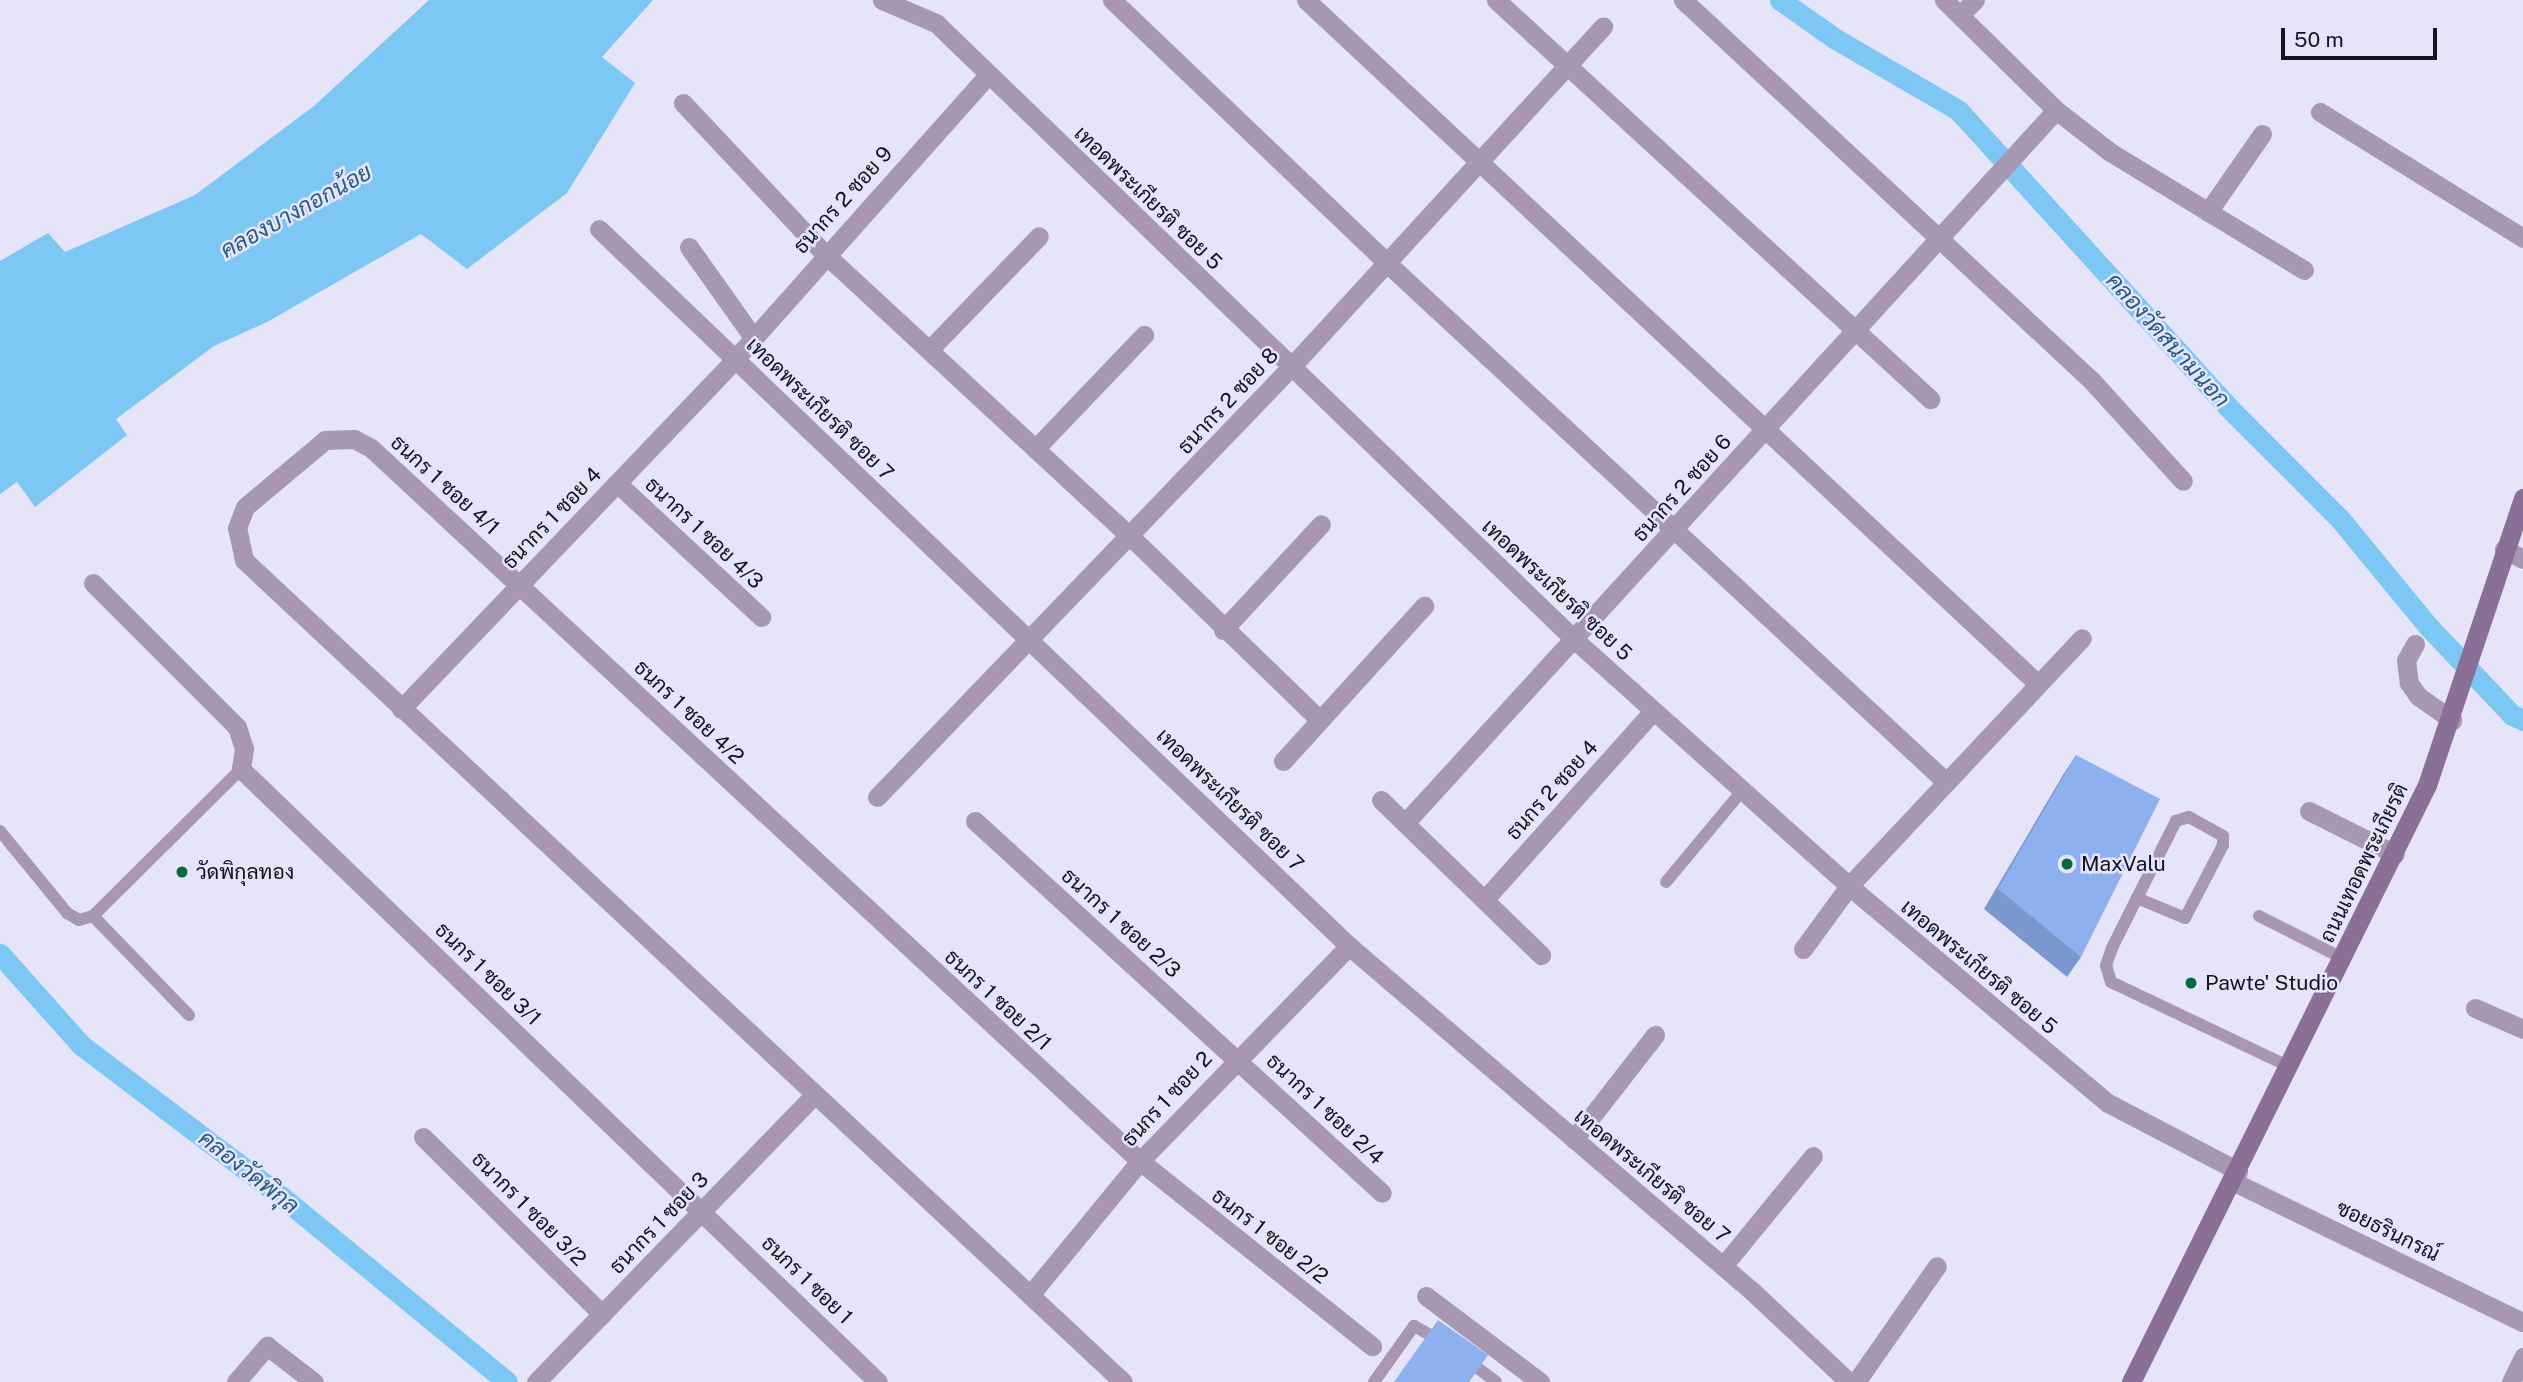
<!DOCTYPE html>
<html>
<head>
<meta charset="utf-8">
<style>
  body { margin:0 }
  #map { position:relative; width:2523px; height:1382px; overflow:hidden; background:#e5e4f9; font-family:"Public Sans",Sarabun,sans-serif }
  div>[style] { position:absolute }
  .water>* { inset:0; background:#7cc7f4 }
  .canal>* { height:21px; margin:-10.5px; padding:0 10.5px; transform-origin:10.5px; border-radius:10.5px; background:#7cc7f4 }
  .service>* { height:12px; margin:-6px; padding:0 6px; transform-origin:6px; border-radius:6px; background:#a897b2 }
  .minor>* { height:19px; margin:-9.5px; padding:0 9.5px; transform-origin:9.5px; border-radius:9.5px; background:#a897b2 }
  .secondary>* { height:19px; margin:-9.5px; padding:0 9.5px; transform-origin:9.5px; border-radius:9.5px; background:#8a7097 }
  .wall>* { inset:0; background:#7a97ce }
  .building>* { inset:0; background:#8eb0ef }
  .dots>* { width:19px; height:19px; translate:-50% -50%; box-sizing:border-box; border:4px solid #e5e4f9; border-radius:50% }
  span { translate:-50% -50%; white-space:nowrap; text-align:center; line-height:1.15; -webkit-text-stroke:5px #e5e4f9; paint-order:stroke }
  .street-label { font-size:21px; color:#14131f }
  .poi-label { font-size:21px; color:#14131f }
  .left { translate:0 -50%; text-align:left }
  .water-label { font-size:23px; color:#255d7b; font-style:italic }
  .scale { position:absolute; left:2281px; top:28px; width:156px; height:32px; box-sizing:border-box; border:4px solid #14131f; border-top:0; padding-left:9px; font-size:21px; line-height:24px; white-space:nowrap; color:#14131f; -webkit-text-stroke:5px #e5e4f9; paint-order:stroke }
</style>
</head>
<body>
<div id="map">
  <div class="water">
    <div style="clip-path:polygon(429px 0,653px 0,602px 57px,635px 83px,567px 193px,467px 269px,421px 234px,267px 322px,214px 346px,116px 419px,127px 435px,35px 507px,17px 482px,0 494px,0 261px,48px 233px,65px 252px,195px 195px,314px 106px)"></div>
  </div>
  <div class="canal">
    <div style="left:1780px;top:0;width:66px;rotate:35.1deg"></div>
    <div style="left:1834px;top:38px;width:143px;rotate:30.1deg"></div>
    <div style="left:1958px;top:110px;width:401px;rotate:47.7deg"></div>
    <div style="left:2228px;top:407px;width:158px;rotate:45deg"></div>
    <div style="left:2340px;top:519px;width:137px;rotate:50.6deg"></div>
    <div style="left:2427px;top:625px;width:124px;rotate:46.6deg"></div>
    <div style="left:2512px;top:715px;width:12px;rotate:24deg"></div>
    <div style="left:0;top:954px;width:122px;rotate:48.3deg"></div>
    <div style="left:81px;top:1045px;width:252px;rotate:37.1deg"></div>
    <div style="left:282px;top:1197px;width:291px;rotate:39.4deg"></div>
  </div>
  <div class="service">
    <div style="left:0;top:831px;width:106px;rotate:50.7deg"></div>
    <div style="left:67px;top:913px;width:14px;rotate:30deg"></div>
    <div style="left:79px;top:920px;width:15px;rotate:-16deg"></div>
    <div style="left:93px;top:916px;width:209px;rotate:-44.8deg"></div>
    <div style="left:1666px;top:882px;width:119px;rotate:-50.1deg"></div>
    <div style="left:2137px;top:898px;width:52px;rotate:22.6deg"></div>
    <div style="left:2185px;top:918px;width:82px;rotate:-62.5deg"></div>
    <div style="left:2223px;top:845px;width:9px;rotate:-90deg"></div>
    <div style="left:2223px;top:836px;width:39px;rotate:-151deg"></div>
    <div style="left:2189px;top:817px;width:14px;rotate:163deg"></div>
    <div style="left:2176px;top:821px;width:86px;rotate:116.9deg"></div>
    <div style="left:2137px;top:898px;width:56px;rotate:116.6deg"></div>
    <div style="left:2112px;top:948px;width:18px;rotate:109deg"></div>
    <div style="left:2106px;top:965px;width:18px;rotate:74deg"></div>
    <div style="left:2111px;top:982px;width:198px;rotate:25.4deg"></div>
    <div style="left:93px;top:916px;width:138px;rotate:45.9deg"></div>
    <div style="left:2259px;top:916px;width:95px;rotate:26.8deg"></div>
    <div style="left:1467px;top:1360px;width:36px;rotate:37deg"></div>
    <div style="left:1374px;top:1382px;width:69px;rotate:-54.5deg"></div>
    <div style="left:1414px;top:1326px;width:31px;rotate:29deg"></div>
  </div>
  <div class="minor">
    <div style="left:882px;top:0;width:59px;rotate:23.1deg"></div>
    <div style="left:936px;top:23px;width:888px;rotate:44deg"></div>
    <div style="left:1575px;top:640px;width:368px;rotate:41.9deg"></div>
    <div style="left:1849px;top:886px;width:338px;rotate:40deg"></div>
    <div style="left:2108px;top:1103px;width:147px;rotate:27.6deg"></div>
    <div style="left:1112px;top:0;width:381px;rotate:43.7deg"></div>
    <div style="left:1387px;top:263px;width:763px;rotate:42.87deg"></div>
    <div style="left:1306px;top:0;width:1002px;rotate:43.06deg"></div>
    <div style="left:1496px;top:0;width:590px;rotate:42.59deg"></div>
    <div style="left:1683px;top:0;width:559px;rotate:42.97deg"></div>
    <div style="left:2092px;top:381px;width:135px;rotate:47.7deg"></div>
    <div style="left:1944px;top:0;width:157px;rotate:44.5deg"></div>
    <div style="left:2056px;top:110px;width:68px;rotate:37.9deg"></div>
    <div style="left:2110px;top:152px;width:227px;rotate:31.3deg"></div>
    <div style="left:1960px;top:15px;width:21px;rotate:-45deg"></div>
    <div style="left:683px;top:103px;width:207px;rotate:46.8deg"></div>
    <div style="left:825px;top:254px;width:417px;rotate:42.8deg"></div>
    <div style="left:1131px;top:537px;width:262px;rotate:44.1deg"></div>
    <div style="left:2320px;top:112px;width:239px;rotate:31.8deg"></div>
    <div style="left:2208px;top:212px;width:95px;rotate:-55.3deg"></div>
    <div style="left:599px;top:229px;width:1038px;rotate:43.71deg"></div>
    <div style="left:1349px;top:946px;width:532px;rotate:40.58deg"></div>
    <div style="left:1753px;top:1292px;width:132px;rotate:43.2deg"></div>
    <div style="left:689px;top:247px;width:110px;rotate:54.6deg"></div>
    <div style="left:929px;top:350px;width:158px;rotate:-46deg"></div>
    <div style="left:1035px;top:449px;width:158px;rotate:-46.3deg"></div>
    <div style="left:617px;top:483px;width:197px;rotate:42.9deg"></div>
    <div style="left:2504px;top:549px;width:21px;rotate:28deg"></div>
    <div style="left:93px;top:583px;width:204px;rotate:45deg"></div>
    <div style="left:237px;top:727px;width:23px;rotate:72deg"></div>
    <div style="left:244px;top:749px;width:20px;rotate:99deg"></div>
    <div style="left:241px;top:769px;width:884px;rotate:43.9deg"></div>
    <div style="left:1223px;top:630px;width:144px;rotate:-47.2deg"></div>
    <div style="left:2415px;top:644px;width:18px;rotate:119deg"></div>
    <div style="left:2406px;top:660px;width:23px;rotate:83deg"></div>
    <div style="left:2409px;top:683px;width:16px;rotate:55deg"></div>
    <div style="left:2418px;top:696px;width:42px;rotate:35.2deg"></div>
    <div style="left:401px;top:709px;width:484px;rotate:-46.3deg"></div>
    <div style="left:735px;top:359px;width:380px;rotate:-48.3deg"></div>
    <div style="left:1283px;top:761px;width:210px;rotate:-47.7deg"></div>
    <div style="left:877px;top:797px;width:597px;rotate:-46.09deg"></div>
    <div style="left:1291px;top:367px;width:462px;rotate:-47.5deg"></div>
    <div style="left:1381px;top:800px;width:223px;rotate:44.1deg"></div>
    <div style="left:2309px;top:811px;width:96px;rotate:26.6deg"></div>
    <div style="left:975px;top:821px;width:551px;rotate:42.43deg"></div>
    <div style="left:1405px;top:823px;width:965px;rotate:-47.6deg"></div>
    <div style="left:1485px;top:899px;width:252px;rotate:-48.2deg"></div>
    <div style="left:1803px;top:949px;width:78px;rotate:-53.9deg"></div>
    <div style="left:1849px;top:886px;width:340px;rotate:-46.8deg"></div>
    <div style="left:2475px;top:1008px;width:52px;rotate:23.6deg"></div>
    <div style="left:423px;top:1137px;width:252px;rotate:44.7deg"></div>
    <div style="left:1574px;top:1139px;width:132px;rotate:-52.1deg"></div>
    <div style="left:2232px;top:1181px;width:323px;rotate:25.9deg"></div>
    <div style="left:1723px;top:1266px;width:142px;rotate:-50.7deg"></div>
    <div style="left:1030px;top:1295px;width:173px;rotate:-50.6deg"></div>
    <div style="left:1140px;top:1161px;width:300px;rotate:-45.8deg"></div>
    <div style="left:1426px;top:1296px;width:143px;rotate:37deg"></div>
    <div style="left:236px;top:1382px;width:48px;rotate:-49.3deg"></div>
    <div style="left:267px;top:1346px;width:59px;rotate:37.5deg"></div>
    <div style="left:536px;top:1382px;width:400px;rotate:-45.9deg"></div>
    <div style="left:1123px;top:1382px;width:1203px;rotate:-136.92deg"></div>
    <div style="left:244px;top:560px;width:33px;rotate:-102deg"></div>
    <div style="left:237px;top:528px;width:22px;rotate:-69deg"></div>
    <div style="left:245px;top:507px;width:104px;rotate:-39.9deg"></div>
    <div style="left:325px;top:440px;width:29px;rotate:-2deg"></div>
    <div style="left:354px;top:439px;width:19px;rotate:28deg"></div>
    <div style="left:371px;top:448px;width:1049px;rotate:42.84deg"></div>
    <div style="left:1140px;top:1161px;width:297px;rotate:38.6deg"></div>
    <div style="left:1856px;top:1382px;width:141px;rotate:-55.1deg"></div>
    <div style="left:2511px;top:1382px;width:28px;rotate:-64deg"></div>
  </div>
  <div class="secondary">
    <div style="left:2131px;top:1382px;width:666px;rotate:-63.63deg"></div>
    <div style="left:2427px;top:785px;width:303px;rotate:-71.5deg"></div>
  </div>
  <div class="wall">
    <div style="clip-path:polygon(2076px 755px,2081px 957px,2067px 977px,1984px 909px,2063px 775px)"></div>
  </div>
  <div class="building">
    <div style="clip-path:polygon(2076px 755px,2160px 799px,2081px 957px,1998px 889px)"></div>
    <div style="clip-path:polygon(1438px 1320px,1488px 1355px,1469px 1382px,1394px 1382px)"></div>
  </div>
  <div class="dots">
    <div style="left:2067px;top:864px;background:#046b41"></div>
    <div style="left:182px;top:872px;background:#046b41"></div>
    <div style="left:2191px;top:983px;background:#046b41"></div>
  </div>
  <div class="street-label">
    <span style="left:1148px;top:198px;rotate:44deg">เทอดพระเกียรติ ซอย 5</span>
    <span style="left:843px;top:200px;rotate:-48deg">ธนากร 2 ซอย 9</span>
    <span style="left:1228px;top:401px;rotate:-47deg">ธนากร 2 ซอย 8</span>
    <span style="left:820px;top:409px;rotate:44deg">เทอดพระเกียรติ ซอย 7</span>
    <span style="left:445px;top:485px;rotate:42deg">ธนกร 1 ซอย 4/1</span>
    <span style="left:1682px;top:488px;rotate:-48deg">ธนากร 2 ซอย 6</span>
    <span style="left:552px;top:518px;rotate:-46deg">ธนากร 1 ซอย 4</span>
    <span style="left:704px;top:533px;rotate:43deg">ธนากร 1 ซอย 4/3</span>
    <span style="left:1557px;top:590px;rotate:43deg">เทอดพระเกียรติ ซอย 5</span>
    <span style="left:689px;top:712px;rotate:43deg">ธนกร 1 ซอย 4/2</span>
    <span style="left:1552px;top:790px;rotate:-48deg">ธนกร 2 ซอย 4</span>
    <span style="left:1230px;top:800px;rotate:44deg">เทอดพระเกียรติ ซอย 7</span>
    <span style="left:2364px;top:863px;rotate:-64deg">ถนนเทอดพระเกียรติ</span>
    <span style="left:1121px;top:923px;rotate:42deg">ธนากร 1 ซอย 2/3</span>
    <span style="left:1979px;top:967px;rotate:40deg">เทอดพระเกียรติ ซอย 5</span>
    <span style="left:488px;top:974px;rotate:44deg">ธนกร 1 ซอย 3/1</span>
    <span style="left:998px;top:1000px;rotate:43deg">ธนกร 1 ซอย 2/1</span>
    <span style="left:1167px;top:1099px;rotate:-47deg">ธนกร 1 ซอย 2</span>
    <span style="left:1325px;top:1109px;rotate:43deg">ธนากร 1 ซอย 2/4</span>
    <span style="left:1652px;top:1176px;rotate:40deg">เทอดพระเกียรติ ซอย 7</span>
    <span style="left:529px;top:1209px;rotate:45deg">ธนากร 1 ซอย 3/2</span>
    <span style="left:659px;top:1223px;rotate:-46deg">ธนากร 1 ซอย 3</span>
    <span style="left:2388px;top:1231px;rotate:26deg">ซอยธรินกรณ์</span>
    <span style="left:1270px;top:1236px;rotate:38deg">ธนกร 1 ซอย 2/2</span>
    <span style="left:807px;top:1280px;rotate:44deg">ธนกร 1 ซอย 1</span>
  </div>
  <div class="poi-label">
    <span class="left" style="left:2081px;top:864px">MaxValu</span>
    <span class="left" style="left:196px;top:872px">วัดพิกุลทอง</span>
    <span class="left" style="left:2205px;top:983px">Pawte' Studio</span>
  </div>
  <div class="water-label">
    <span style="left:296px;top:211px;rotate:-29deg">คลองบางกอกน้อย</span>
    <span style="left:2168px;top:340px;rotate:48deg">คลองวัดสนามนอก</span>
    <span style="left:249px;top:1172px;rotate:38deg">คลองวัดพิกุล</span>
  </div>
  <div class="scale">50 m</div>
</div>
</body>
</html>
